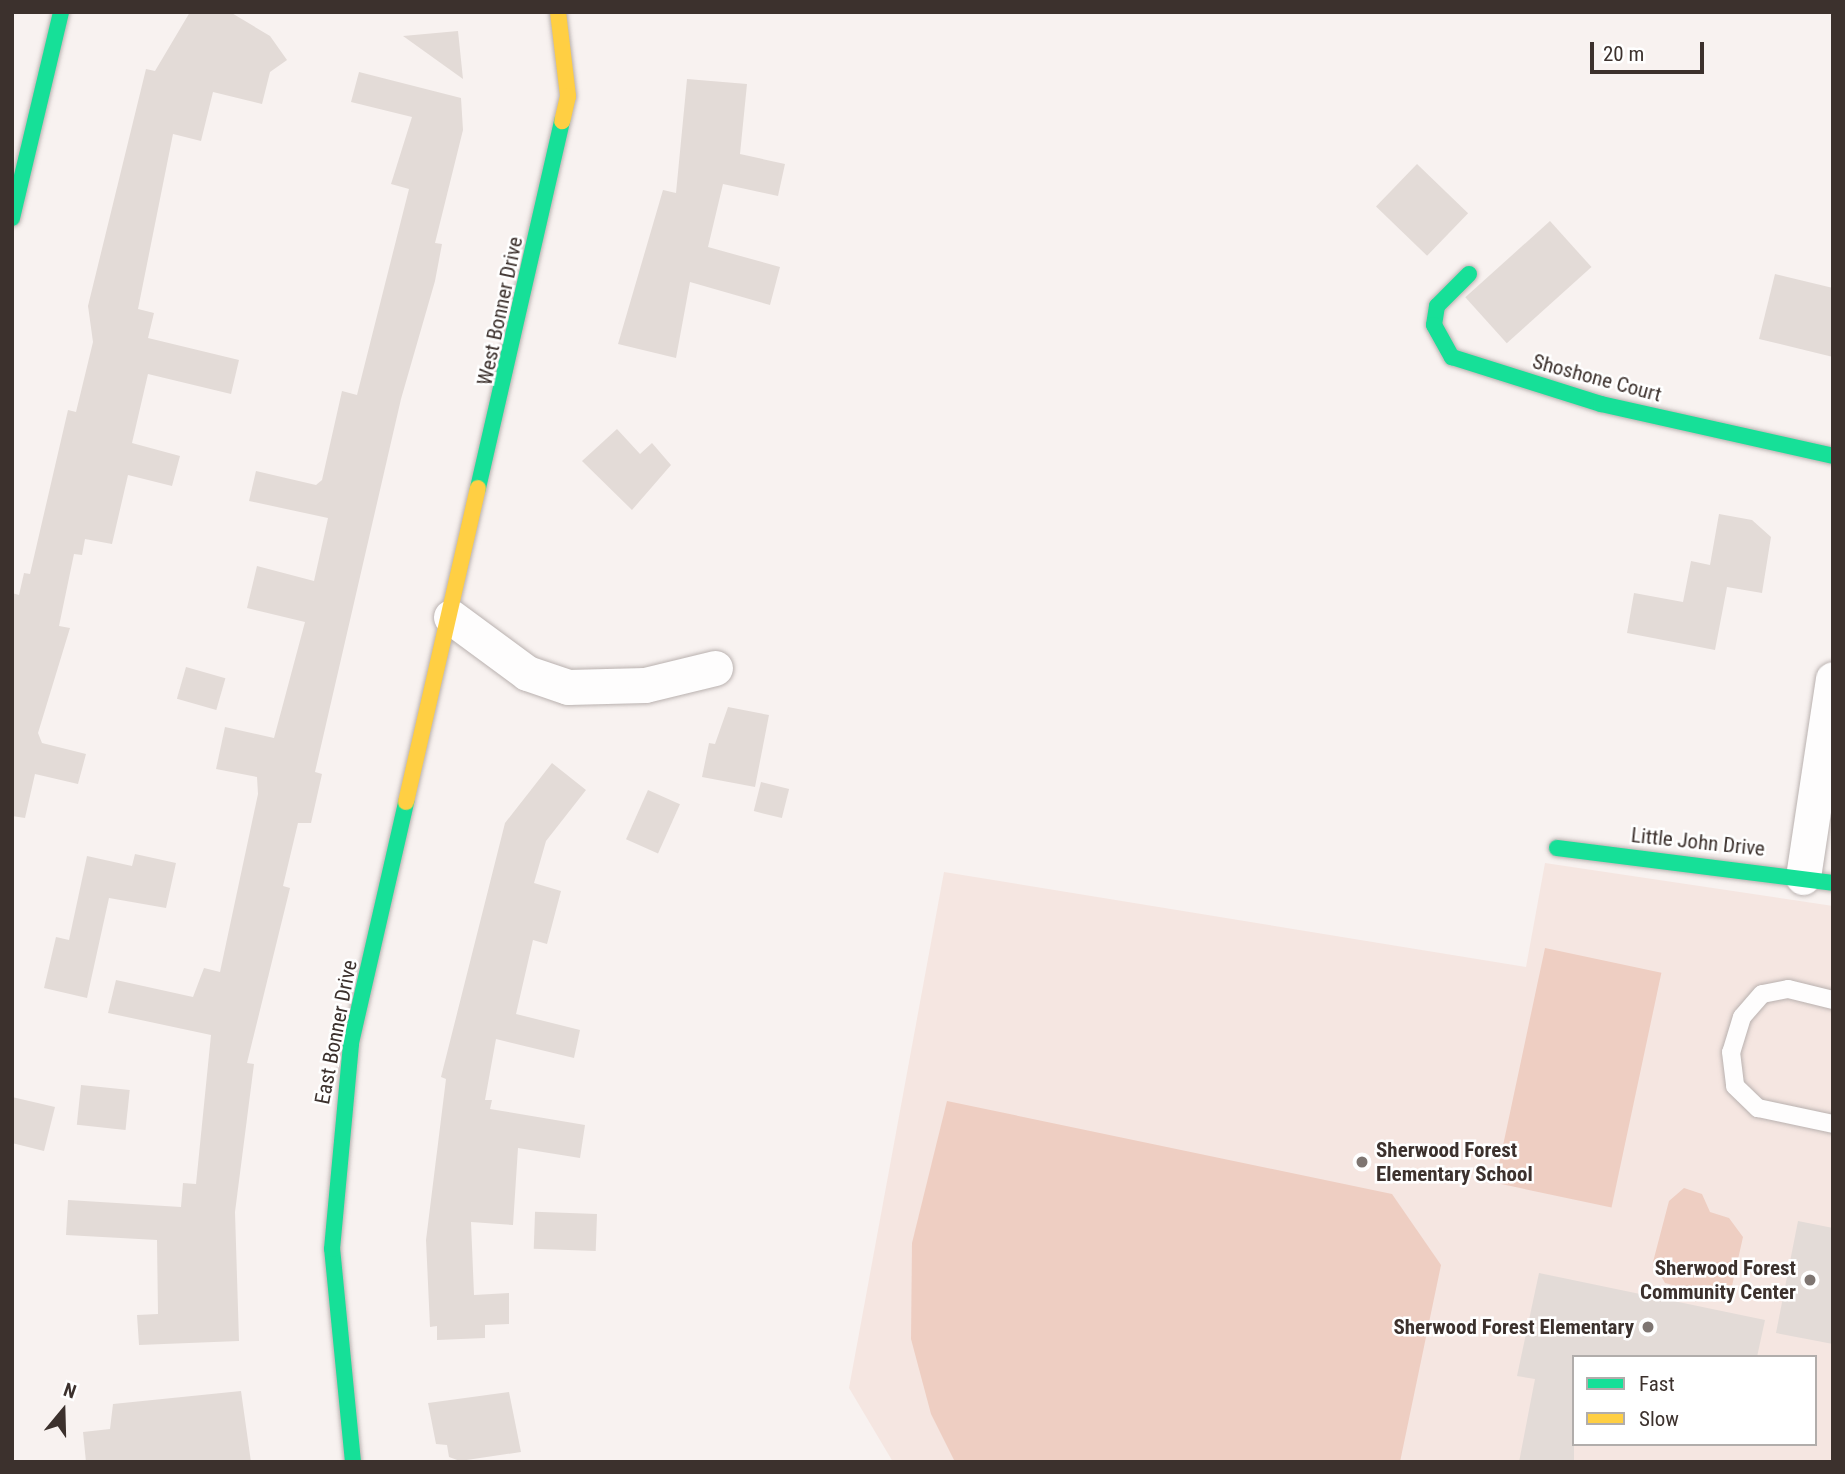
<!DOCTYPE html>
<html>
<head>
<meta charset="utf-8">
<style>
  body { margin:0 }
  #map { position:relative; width:1845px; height:1474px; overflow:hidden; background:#f8f2f0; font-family:"Roboto Condensed",sans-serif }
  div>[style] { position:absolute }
  .built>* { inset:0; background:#f5e6e1 }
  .green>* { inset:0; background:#eecec2; transform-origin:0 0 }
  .building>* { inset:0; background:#e3dbd7; transform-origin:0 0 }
  .roads { filter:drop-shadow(0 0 2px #b9b1af) drop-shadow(0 0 2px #b9b1af) }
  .lane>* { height:18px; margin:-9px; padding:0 9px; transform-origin:9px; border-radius:9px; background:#fefdfd }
  .street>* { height:35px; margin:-17.5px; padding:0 17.5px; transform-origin:17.5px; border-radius:17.5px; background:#fefdfd }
  .fast>* { height:16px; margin:-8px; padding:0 8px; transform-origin:8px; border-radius:8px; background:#16e098 }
  .slow>* { height:16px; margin:-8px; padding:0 8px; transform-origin:8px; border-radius:8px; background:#ffcf43 }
  .dots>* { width:19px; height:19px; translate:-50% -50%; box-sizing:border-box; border:4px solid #fff; border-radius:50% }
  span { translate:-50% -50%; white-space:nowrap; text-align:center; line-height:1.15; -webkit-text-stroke:5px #fff; paint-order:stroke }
  .street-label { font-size:21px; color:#3c312d }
  .poi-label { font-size:21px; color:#3c312d; font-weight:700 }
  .left { translate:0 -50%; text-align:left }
  .right { translate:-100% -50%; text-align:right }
  .frame { position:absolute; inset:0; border:14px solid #3c312d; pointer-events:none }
  .legend { position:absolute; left:1572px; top:1355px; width:245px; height:91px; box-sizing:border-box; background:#fff; border:2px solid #b1adab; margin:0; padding:9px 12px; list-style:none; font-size:21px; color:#3c312d }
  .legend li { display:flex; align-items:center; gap:14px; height:35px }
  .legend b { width:35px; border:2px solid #b1adab }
  .north { position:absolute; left:28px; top:1376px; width:70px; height:70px; -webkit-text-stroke:5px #fff; paint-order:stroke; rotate:19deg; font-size:19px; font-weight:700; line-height:28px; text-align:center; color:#3c312d }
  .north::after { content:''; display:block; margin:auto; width:24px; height:32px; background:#3c312d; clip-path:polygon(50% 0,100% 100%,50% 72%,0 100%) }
  .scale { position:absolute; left:1590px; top:42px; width:114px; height:32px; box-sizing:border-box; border:4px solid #3c312d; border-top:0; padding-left:9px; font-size:21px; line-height:24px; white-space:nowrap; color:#3c312d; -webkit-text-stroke:5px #fff; paint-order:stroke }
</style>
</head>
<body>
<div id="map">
  <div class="built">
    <div style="clip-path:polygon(evenodd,1545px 863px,1833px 906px,1833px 1462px,893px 1462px,849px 1388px,944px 872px,1526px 967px,1545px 863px,1574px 1357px,1815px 1357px,1815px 1444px,1574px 1444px,1574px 1357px)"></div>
  </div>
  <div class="green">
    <div style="left:1545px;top:948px;width:119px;height:240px;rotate:12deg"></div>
    <div style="clip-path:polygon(947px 1101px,1392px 1194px,1441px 1265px,1400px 1462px,955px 1462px,931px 1414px,911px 1339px,912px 1243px)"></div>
    <div style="clip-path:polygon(1684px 1188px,1702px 1194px,1710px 1212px,1729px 1218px,1743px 1237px,1732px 1286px,1717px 1297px,1665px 1283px,1653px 1262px,1669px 1201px)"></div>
  </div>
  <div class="building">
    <div style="clip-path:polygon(190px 12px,230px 12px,270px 36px,287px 60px,270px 72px,262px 104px,213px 92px,201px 141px,173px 134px,138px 309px,154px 313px,148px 338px,239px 360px,231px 394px,148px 374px,132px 443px,180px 456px,172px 486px,128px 475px,112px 544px,85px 539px,82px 555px,74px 554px,59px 626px,70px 628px,38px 733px,42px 743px,86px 754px,78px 784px,35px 774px,25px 818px,12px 816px,12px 593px,19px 595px,24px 573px,30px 574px,68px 410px,76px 412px,93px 342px,88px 306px,146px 69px,155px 71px)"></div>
    <div style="clip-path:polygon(458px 31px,463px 79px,403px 36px)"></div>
    <div style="clip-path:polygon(359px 72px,461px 98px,463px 130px,435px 243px,442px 244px,435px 281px,401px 399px,315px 772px,322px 774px,311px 823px,298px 823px,283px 886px,290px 888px,247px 1063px,254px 1064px,235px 1212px,239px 1341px,139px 1345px,137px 1315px,158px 1314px,157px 1240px,66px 1235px,68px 1200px,181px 1207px,183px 1183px,196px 1184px,211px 1035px,108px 1013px,116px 980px,193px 997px,204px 968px,220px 972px,258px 794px,257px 777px,216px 769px,225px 727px,274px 738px,305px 622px,247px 608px,257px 566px,314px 581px,328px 518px,249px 501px,256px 471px,316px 485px,322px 480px,342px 391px,357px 395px,409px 189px,391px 184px,412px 117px,351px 102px)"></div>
    <div style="clip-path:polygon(687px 79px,747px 84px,740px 154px,785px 164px,778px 196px,723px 184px,708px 247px,780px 267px,770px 305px,690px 282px,676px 358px,618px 344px,663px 190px,676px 193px)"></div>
    <div style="left:1417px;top:164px;width:71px;height:59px;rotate:44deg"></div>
    <div style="left:1550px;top:221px;width:62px;height:114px;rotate:48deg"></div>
    <div style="clip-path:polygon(1775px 274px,1833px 288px,1833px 357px,1759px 339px)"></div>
    <div style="clip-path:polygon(617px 429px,640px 454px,652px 443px,671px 465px,632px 510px,582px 461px)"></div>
    <div style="clip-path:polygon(1719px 514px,1752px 520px,1771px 537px,1762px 593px,1727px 587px,1715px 650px,1627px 633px,1634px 593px,1683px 602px,1691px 561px,1710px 565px)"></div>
    <div style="left:186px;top:667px;width:41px;height:33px;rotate:16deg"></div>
    <div style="clip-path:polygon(728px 707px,769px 715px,755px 787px,702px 777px,709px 743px,715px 744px)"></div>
    <div style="clip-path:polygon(552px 763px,586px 790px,546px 841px,534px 883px,561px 891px,547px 944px,533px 940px,516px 1014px,580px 1030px,574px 1058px,496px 1039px,485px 1100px,492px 1100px,490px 1109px,585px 1125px,580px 1158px,518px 1148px,513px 1225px,471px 1222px,474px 1295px,509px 1293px,509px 1324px,485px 1325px,485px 1338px,437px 1340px,437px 1326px,430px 1327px,426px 1240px,446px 1079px,441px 1077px,505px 823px)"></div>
    <div style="left:761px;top:782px;width:29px;height:30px;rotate:14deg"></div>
    <div style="left:648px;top:790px;width:35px;height:54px;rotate:24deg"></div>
    <div style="clip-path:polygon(135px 854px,176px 863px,166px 908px,109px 898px,87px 998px,44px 988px,56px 937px,69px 940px,87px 856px,132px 866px)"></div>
    <div style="left:81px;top:1085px;width:49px;height:40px;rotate:6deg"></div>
    <div style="clip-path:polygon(12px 1097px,55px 1107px,44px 1151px,12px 1143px)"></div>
    <div style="left:597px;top:1214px;width:37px;height:62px;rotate:92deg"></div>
    <div style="clip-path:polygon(1798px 1221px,1833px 1228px,1833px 1344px,1776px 1333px)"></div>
    <div style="clip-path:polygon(1539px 1273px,1765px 1320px,1757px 1357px,1574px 1357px,1574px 1462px,1519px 1462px,1535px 1379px,1517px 1376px)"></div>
    <div style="clip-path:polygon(241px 1391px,251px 1462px,86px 1462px,83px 1432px,110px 1429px,113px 1404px)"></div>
    <div style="clip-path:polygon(509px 1392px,521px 1452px,460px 1461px,449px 1457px,447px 1445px,436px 1444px,428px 1403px)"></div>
  </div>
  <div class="roads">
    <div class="lane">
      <div style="left:1833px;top:1000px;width:46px;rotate:-166.3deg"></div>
      <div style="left:1788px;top:989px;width:26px;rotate:169deg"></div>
      <div style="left:1762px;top:994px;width:30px;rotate:131deg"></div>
      <div style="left:1742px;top:1017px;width:37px;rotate:107deg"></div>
      <div style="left:1731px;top:1052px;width:34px;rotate:83deg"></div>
      <div style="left:1735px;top:1086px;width:32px;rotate:44deg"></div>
      <div style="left:1758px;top:1108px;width:77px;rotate:12deg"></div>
    </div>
    <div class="street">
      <div style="left:451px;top:617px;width:94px;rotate:36.4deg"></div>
      <div style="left:527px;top:673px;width:43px;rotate:18.9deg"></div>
      <div style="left:568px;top:687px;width:77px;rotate:-1.5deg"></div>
      <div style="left:645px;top:685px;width:72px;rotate:-13.7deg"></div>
      <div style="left:1803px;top:877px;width:200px;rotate:-81.4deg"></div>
    </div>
    <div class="fast">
      <div style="left:12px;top:218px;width:212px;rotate:-76.6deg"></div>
      <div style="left:1469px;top:274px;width:45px;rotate:135deg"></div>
      <div style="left:1437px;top:306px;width:19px;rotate:99deg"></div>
      <div style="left:1434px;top:325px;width:37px;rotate:61deg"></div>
      <div style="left:1452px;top:357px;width:156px;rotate:17.5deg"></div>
      <div style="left:1601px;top:404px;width:238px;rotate:12.6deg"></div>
      <div style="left:478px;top:488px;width:376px;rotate:-77.1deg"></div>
      <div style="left:1557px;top:848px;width:278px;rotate:7.2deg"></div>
      <div style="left:353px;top:1462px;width:214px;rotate:-95.6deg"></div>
      <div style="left:332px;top:1249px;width:207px;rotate:-84.7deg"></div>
      <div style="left:351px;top:1043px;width:247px;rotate:-77.1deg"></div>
    </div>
    <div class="slow">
      <div style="left:558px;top:12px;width:85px;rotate:83.2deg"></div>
      <div style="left:568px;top:96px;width:26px;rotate:103deg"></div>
      <div style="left:406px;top:802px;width:322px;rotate:-77.1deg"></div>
    </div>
  </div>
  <div class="dots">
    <div style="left:1362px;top:1162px;background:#7e7571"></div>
    <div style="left:1810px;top:1280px;background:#7e7571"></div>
    <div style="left:1648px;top:1327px;background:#7e7571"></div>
  </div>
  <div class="street-label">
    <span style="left:500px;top:311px;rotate:-78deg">West Bonner Drive</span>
    <span style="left:1597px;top:378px;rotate:15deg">Shoshone Court</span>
    <span style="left:1698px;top:842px;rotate:6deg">Little John Drive</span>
    <span style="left:336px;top:1032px;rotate:-79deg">East Bonner Drive</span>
  </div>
  <div class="poi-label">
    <span class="left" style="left:1376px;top:1162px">Sherwood Forest<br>Elementary School</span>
    <span class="right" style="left:1796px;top:1280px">Sherwood Forest<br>Community Center</span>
    <span class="right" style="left:1634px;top:1327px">Sherwood Forest Elementary</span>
  </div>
  <div class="frame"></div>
  <ul class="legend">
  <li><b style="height:9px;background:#16e098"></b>Fast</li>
  <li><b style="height:9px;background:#ffcf43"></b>Slow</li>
  </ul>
  <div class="north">N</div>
  <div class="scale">20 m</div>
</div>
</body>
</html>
